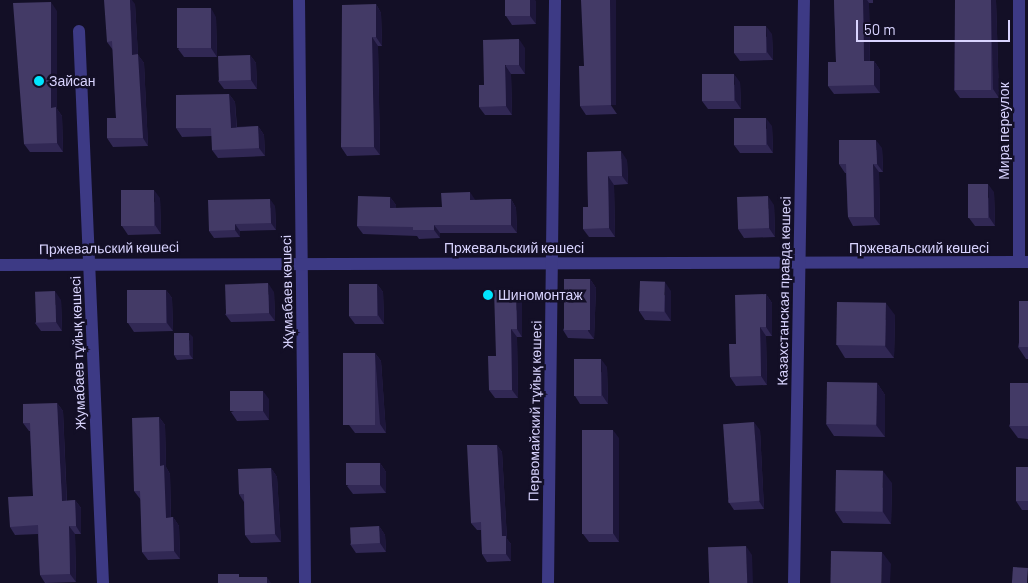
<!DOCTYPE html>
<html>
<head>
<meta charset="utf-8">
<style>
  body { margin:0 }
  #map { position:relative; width:1028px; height:583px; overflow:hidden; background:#130f26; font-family:Barlow,sans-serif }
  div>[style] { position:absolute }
  .minor>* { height:12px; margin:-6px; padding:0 6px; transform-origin:6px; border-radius:6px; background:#3d3a85 }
  .wall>* { inset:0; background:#312854 }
  .shaded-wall>* { inset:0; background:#1d163a; transform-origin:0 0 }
  .building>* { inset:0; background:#433a66; transform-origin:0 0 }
  .dots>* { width:14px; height:14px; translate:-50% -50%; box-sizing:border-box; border:2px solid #130f26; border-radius:50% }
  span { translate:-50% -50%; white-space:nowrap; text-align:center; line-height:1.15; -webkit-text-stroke:5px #130f26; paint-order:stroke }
  .poi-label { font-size:14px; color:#d9d4ff }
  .left { translate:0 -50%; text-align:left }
  .street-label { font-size:14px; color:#d9d4ff }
  .scale { position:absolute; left:856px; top:20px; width:154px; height:22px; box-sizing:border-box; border:2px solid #d9d4ff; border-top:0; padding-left:6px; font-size:15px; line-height:18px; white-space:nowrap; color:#d9d4ff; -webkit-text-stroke:4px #130f26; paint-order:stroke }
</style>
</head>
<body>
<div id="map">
  <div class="minor">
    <div style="left:299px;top:0;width:583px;rotate:89.41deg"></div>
    <div style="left:79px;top:31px;width:553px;rotate:87.51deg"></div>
    <div style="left:1019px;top:262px;width:262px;rotate:-90deg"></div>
    <div style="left:0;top:265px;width:1028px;rotate:-0.17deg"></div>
    <div style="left:548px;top:583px;width:583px;rotate:-89.31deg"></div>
    <div style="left:794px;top:583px;width:583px;rotate:-89.02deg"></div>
  </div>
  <div class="wall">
    <div style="clip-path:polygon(834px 0,873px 0,873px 3px,869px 3px,870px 61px,874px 61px,880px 70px,880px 93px,834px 94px,828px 86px,836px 62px)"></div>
    <div style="clip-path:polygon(955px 0,996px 0,999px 98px,960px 98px,954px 90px)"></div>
    <div style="clip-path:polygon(536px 1px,536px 24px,512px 25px,506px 16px)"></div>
    <div style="clip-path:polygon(135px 4px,138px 55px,144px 63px,148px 146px,113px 147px,107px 138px,116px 118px,113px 50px,107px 42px)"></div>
    <div style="clip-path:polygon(376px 4px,381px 13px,382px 46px,378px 46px,380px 155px,347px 156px,341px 147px)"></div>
    <div style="clip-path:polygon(57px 11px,57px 109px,62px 116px,63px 152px,30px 152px,24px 144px)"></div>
    <div style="clip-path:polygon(216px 17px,217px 57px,184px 57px,178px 49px)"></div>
    <div style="clip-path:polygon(772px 34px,773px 60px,740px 61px,734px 53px)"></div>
    <div style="clip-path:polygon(525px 48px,525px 74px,511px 74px,512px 115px,485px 115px,479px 107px,484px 85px)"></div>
    <div style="clip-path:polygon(250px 55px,256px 63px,257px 89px,224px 89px,218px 81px)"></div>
    <div style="clip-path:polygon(584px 66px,617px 114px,586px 115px,580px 106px)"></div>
    <div style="clip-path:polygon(740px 82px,741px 109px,708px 109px,702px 101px)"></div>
    <div style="clip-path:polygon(229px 94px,235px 102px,237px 127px,258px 126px,264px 135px,265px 156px,218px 158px,212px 150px,212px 136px,182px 137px,176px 128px)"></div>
    <div style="clip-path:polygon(772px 126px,773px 153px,740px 153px,734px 145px)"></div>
    <div style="clip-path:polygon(882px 148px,883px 172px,879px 172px,880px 225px,853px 226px,848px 217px,846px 173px,845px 173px,839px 164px)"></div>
    <div style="clip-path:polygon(587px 152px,627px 160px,628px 184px,614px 185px,615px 237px,589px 237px,583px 229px,588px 207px)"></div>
    <div style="clip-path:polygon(994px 192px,995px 226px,975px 226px,969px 218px)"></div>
    <div style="clip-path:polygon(390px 197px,396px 205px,396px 208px,442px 207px,476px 200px,511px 199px,516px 208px,517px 233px,440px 233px,440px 238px,419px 239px,417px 236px,363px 234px,357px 226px)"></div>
    <div style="clip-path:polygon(160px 198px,161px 234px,128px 235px,122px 226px)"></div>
    <div style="clip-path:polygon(774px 205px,775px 237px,744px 238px,738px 229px)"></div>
    <div style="clip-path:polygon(275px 206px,276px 230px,240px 231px,240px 237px,214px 238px,209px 231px)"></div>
    <div style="clip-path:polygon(590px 279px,596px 288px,594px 339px,568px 338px,563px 330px)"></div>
    <div style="clip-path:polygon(377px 284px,383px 292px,384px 324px,355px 324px,349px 316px)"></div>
    <div style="clip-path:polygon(166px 290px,172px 298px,173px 331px,134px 332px,128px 323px)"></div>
    <div style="clip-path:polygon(671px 291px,671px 321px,645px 320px,639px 311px)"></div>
    <div style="clip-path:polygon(274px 292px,275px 321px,231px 322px,225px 314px)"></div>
    <div style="clip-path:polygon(766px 294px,772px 303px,772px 336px,766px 336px,767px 385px,736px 386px,730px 377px,736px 344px)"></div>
    <div style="clip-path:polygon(522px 298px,522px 337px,517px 337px,518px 398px,495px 398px,489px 390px,496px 356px)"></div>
    <div style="clip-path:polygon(61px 300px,62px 331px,41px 331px,35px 323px)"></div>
    <div style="clip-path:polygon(1028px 301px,1028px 359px,1026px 359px,1018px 347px)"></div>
    <div style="clip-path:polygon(895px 315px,894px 358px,845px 358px,837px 345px)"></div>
    <div style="clip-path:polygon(193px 337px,193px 359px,177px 360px,174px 355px)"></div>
    <div style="clip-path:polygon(375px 353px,381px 361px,386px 433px,355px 433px,349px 425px)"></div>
    <div style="clip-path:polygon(607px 367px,608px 404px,580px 404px,575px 396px)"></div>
    <div style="clip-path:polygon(877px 383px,885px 395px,885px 437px,834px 436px,826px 424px)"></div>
    <div style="clip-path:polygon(1028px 383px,1028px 439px,1018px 438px,1009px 426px)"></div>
    <div style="clip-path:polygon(269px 399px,269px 420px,237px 421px,231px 412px)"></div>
    <div style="clip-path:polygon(57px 403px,63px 411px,67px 501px,75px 500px,81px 508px,81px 534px,75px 534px,76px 582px,45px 583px,40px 575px,38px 534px,15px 535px,10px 527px,33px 496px,30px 431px,29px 431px,23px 423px)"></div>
    <div style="clip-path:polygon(159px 417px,165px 425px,166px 467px,170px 474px,171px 517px,173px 517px,179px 526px,180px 559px,148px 560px,142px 552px,141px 500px,134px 491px)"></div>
    <div style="clip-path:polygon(760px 430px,764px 509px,734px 510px,728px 501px)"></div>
    <div style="clip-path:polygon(619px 438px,619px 542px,589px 542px,583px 534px)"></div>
    <div style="clip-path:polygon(497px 445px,502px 452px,507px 539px,511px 544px,511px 561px,487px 562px,482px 554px,481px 530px,477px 530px,471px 523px)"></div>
    <div style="clip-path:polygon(380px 463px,386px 472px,386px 493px,353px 494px,347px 486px)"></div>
    <div style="clip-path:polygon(1028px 467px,1028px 510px,1022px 510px,1016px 501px)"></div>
    <div style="clip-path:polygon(271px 468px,277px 477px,281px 542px,251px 543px,245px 535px,244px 502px,239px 494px)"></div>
    <div style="clip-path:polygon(892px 483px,891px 524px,843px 523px,835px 511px)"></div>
    <div style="clip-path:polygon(379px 526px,385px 535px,386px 552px,356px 553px,350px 544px)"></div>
  </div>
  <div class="shaded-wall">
    <div style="clip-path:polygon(130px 0,132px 0,135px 4px,138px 55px,144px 63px,148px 146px,143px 138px,132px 55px)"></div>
    <div style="clip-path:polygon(530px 0,535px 0,536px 1px,536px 24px,530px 16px)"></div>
    <div style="left:610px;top:0;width:6px;height:105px"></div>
    <div style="clip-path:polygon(863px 0,867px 0,869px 3px,870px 70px,864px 61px)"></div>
    <div style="clip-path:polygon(991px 0,996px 0,999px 98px,993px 89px)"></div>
    <div style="clip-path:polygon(51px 2px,57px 11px,57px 109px,62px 116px,63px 152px,57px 143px,51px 108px)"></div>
    <div style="clip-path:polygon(376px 4px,381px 13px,382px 46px,376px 37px)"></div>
    <div style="clip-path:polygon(211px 8px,216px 17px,217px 57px,211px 48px)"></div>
    <div style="clip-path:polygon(766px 26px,772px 34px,773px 60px,767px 52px)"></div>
    <div style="clip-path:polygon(372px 37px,378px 46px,380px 155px,374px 147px)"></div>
    <div style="clip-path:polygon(519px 39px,525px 48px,525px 74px,519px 65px)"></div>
    <div style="clip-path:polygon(250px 55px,256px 63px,257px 89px,251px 80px)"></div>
    <div style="clip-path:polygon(874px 61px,880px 70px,880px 93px,874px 85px)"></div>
    <div style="clip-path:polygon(505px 65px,511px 74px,512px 115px,506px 106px)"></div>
    <div style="clip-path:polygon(734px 74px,740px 82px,741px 109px,735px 100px)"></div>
    <div style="clip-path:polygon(229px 94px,235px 102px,237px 136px,231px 128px)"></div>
    <div style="clip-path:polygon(766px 118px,772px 126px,773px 153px,767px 144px)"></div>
    <div style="clip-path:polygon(258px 126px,264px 135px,265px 156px,259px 148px)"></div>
    <div style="clip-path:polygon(876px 140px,882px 148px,883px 172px,877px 164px)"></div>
    <div style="clip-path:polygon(621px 151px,627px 160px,628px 184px,622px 176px)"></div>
    <div style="clip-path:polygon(873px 164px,879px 172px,880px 225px,874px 217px)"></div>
    <div style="clip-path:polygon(608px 176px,614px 185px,615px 237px,609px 228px)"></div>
    <div style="clip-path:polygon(988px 184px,994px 192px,995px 226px,989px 217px)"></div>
    <div style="clip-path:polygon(154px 190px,160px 198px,161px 234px,155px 225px)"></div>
    <div style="clip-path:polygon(470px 192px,476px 201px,470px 200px)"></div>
    <div style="clip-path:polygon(768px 196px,774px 205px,775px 237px,769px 228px)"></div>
    <div style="clip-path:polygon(390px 197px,396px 205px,396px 216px,390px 208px)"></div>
    <div style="clip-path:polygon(270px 199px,275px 206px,276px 230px,271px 223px)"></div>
    <div style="clip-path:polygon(511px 199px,516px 208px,517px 233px,511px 225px)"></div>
    <div style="clip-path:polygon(235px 224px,240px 231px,240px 237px,235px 230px)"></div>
    <div style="clip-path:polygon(434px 225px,440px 233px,440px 238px,434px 230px)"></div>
    <div style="clip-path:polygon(590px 279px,596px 288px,594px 339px,588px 331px)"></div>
    <div style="clip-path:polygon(665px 282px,671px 291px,671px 321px,665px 312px)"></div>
    <div style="clip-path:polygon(268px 283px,274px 292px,275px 321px,269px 313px)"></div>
    <div style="clip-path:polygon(377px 284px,383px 292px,384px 324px,378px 315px)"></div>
    <div style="clip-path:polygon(166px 290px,172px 298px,173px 331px,167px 323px)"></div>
    <div style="clip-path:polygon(516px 290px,522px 298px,522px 337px,517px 329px)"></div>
    <div style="clip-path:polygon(55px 291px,61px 300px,62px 331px,56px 322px)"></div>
    <div style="clip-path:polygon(766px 294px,772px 303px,772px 336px,766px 327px)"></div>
    <div style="clip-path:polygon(886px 303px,895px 315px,894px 358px,885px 346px)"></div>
    <div style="clip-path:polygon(760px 327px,766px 336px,767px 385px,761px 376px)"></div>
    <div style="clip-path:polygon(511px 329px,517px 337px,518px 398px,512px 390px)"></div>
    <div style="clip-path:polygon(189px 333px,193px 337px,193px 359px,190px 355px)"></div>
    <div style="clip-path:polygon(375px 353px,381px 361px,386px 433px,380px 424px)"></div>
    <div style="clip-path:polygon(601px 359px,607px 367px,608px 404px,602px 395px)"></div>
    <div style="clip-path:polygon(877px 383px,885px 395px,885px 437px,876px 425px)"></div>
    <div style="clip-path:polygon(263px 391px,269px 399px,269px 420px,263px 411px)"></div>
    <div style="clip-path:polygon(57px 403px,63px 411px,67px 509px,62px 501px)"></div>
    <div style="clip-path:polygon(159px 417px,165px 425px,166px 467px,170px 474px,171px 526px,166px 518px,160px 466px)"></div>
    <div style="clip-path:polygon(754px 422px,760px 430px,764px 509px,759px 501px)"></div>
    <div style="clip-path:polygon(613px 430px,619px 438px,619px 542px,613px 533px)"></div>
    <div style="clip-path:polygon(497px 445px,502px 452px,507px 539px,511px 544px,511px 561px,506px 554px,502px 536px)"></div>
    <div style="clip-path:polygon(380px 463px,386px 472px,386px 493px,380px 485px)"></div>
    <div style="clip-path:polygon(271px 468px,277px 477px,281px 542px,275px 534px)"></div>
    <div style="clip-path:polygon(883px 471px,892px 483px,891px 524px,883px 512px)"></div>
    <div style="clip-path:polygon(75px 500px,81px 508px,81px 534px,76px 526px)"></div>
    <div style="clip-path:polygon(173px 517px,179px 526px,180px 559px,174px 551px)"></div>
    <div style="clip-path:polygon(69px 526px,75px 534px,76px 582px,70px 574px)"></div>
    <div style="clip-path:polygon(379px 526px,385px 535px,386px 552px,380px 543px)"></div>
    <div style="clip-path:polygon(746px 546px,752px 555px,753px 583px,747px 583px)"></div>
    <div style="clip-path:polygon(882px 552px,891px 564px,890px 583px,882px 583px)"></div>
    <div style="clip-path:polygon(267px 577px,271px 583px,267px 583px)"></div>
  </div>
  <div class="building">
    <div style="clip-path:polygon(104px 0,130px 0,132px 55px,138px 54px,143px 138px,107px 138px,107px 118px,116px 118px,112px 41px,107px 42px)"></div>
    <div style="left:505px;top:0;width:25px;height:16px"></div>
    <div style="clip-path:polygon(581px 0,610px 0,611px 105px,580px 106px,579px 66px,584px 66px)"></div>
    <div style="clip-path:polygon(834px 0,863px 0,864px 61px,874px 61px,874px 85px,828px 86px,828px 62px,836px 62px)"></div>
    <div style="left:955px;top:0;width:36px;height:90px"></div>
    <div style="clip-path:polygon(51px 2px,51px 108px,56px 107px,57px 143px,24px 144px,13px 3px)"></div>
    <div style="clip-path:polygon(376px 4px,376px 37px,372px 37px,374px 147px,341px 147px,342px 5px)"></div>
    <div style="left:211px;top:8px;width:40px;height:34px;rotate:90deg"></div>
    <div style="left:734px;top:26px;width:32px;height:27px"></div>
    <div style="clip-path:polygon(519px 39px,519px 65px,505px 65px,506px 106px,479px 107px,479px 85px,484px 85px,483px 40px)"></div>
    <div style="left:250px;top:55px;width:25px;height:32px;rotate:88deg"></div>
    <div style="left:702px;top:74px;width:32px;height:27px"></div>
    <div style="clip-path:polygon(229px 94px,231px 128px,258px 126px,259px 148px,212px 150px,211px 128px,176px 128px,176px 95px)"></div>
    <div style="left:734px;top:118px;width:32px;height:27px"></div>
    <div style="clip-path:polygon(839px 140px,876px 140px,877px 164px,873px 164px,874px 217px,848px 217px,846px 164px,839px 164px)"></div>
    <div style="clip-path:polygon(621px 151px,622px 176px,608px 176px,609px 228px,583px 229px,583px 207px,588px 207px,587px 152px)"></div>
    <div style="left:968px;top:184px;width:20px;height:34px"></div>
    <div style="left:121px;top:190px;width:33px;height:36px"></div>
    <div style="clip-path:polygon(470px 192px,470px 200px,511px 199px,511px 225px,434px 225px,434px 230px,413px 230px,413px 227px,357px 226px,358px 196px,390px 197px,390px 208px,442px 207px,441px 193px)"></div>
    <div style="left:768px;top:196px;width:32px;height:31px;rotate:88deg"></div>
    <div style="clip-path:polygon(270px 199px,271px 223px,235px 224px,235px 230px,209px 231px,208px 200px)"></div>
    <div style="left:564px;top:279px;width:26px;height:51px"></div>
    <div style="left:640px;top:281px;width:25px;height:30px;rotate:2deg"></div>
    <div style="left:268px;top:283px;width:30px;height:43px;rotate:88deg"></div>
    <div style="left:349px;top:284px;width:28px;height:32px"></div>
    <div style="left:127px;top:290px;width:39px;height:33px"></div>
    <div style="clip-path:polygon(494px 290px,516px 290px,517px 329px,511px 329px,512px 390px,489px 390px,488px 356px,496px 356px)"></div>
    <div style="left:55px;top:291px;width:31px;height:20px;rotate:88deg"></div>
    <div style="clip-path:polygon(766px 294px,766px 327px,760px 327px,761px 376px,730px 377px,729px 344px,736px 344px,735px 295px)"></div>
    <div style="left:1019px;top:301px;width:9px;height:46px"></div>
    <div style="left:837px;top:302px;width:49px;height:43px;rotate:1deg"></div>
    <div style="left:174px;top:333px;width:15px;height:22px"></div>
    <div style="left:343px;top:353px;width:32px;height:72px"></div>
    <div style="left:574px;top:359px;width:27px;height:37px"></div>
    <div style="left:827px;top:382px;width:50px;height:42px;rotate:1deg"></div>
    <div style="left:1010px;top:383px;width:18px;height:43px"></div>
    <div style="left:263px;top:391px;width:20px;height:33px;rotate:90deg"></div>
    <div style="clip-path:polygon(57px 403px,62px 501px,75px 500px,76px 526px,69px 526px,70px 574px,40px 575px,38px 525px,10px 527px,8px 497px,33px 496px,30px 423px,23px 423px,23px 404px)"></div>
    <div style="clip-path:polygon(159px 417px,160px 466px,164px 465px,166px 518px,173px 517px,174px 551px,142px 552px,140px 491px,134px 491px,132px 418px)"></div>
    <div style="left:754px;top:422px;width:79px;height:31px;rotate:86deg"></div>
    <div style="left:582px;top:430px;width:31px;height:104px"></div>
    <div style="clip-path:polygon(467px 445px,497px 445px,502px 536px,506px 536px,506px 554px,482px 554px,481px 522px,471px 523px)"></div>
    <div style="left:380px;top:463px;width:22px;height:34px;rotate:90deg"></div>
    <div style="left:1016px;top:467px;width:12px;height:34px"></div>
    <div style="clip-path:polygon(271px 468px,275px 534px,245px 535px,244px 494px,239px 494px,238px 469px)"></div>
    <div style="left:836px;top:470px;width:47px;height:41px;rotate:1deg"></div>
    <div style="left:379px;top:526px;width:17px;height:29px;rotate:87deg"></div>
    <div style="left:746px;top:546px;width:37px;height:38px;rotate:88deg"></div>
    <div style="left:831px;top:551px;width:51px;height:32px;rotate:1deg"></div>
    <div style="left:1013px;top:567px;width:15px;height:16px;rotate:4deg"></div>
    <div style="clip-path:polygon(218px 574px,239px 574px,239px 577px,267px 577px,267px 583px,218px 583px)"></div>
  </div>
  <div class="dots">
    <div style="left:39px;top:81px;background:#00e5ff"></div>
    <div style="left:488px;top:295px;background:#00e5ff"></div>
  </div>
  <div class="poi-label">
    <span class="left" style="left:49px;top:81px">Зайсан</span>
    <span class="left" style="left:498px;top:295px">Шиномонтаж</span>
  </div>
  <div class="street-label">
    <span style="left:1004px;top:131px;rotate:-90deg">Мира переулок</span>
    <span style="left:109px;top:248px;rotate:-1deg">Пржевальский көшесі</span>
    <span style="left:514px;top:248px">Пржевальский көшесі</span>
    <span style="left:919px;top:248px">Пржевальский көшесі</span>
    <span style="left:784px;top:291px;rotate:-89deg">Казахстанская правда көшесі</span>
    <span style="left:287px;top:292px;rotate:-91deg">Жұмабаев көшесі</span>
    <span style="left:78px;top:353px;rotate:-92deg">Жумабаев тұйық көшесі</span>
    <span style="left:535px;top:411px;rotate:-89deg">Первомайский тұйық көшесі</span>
  </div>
  <div class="scale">50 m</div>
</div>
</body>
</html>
